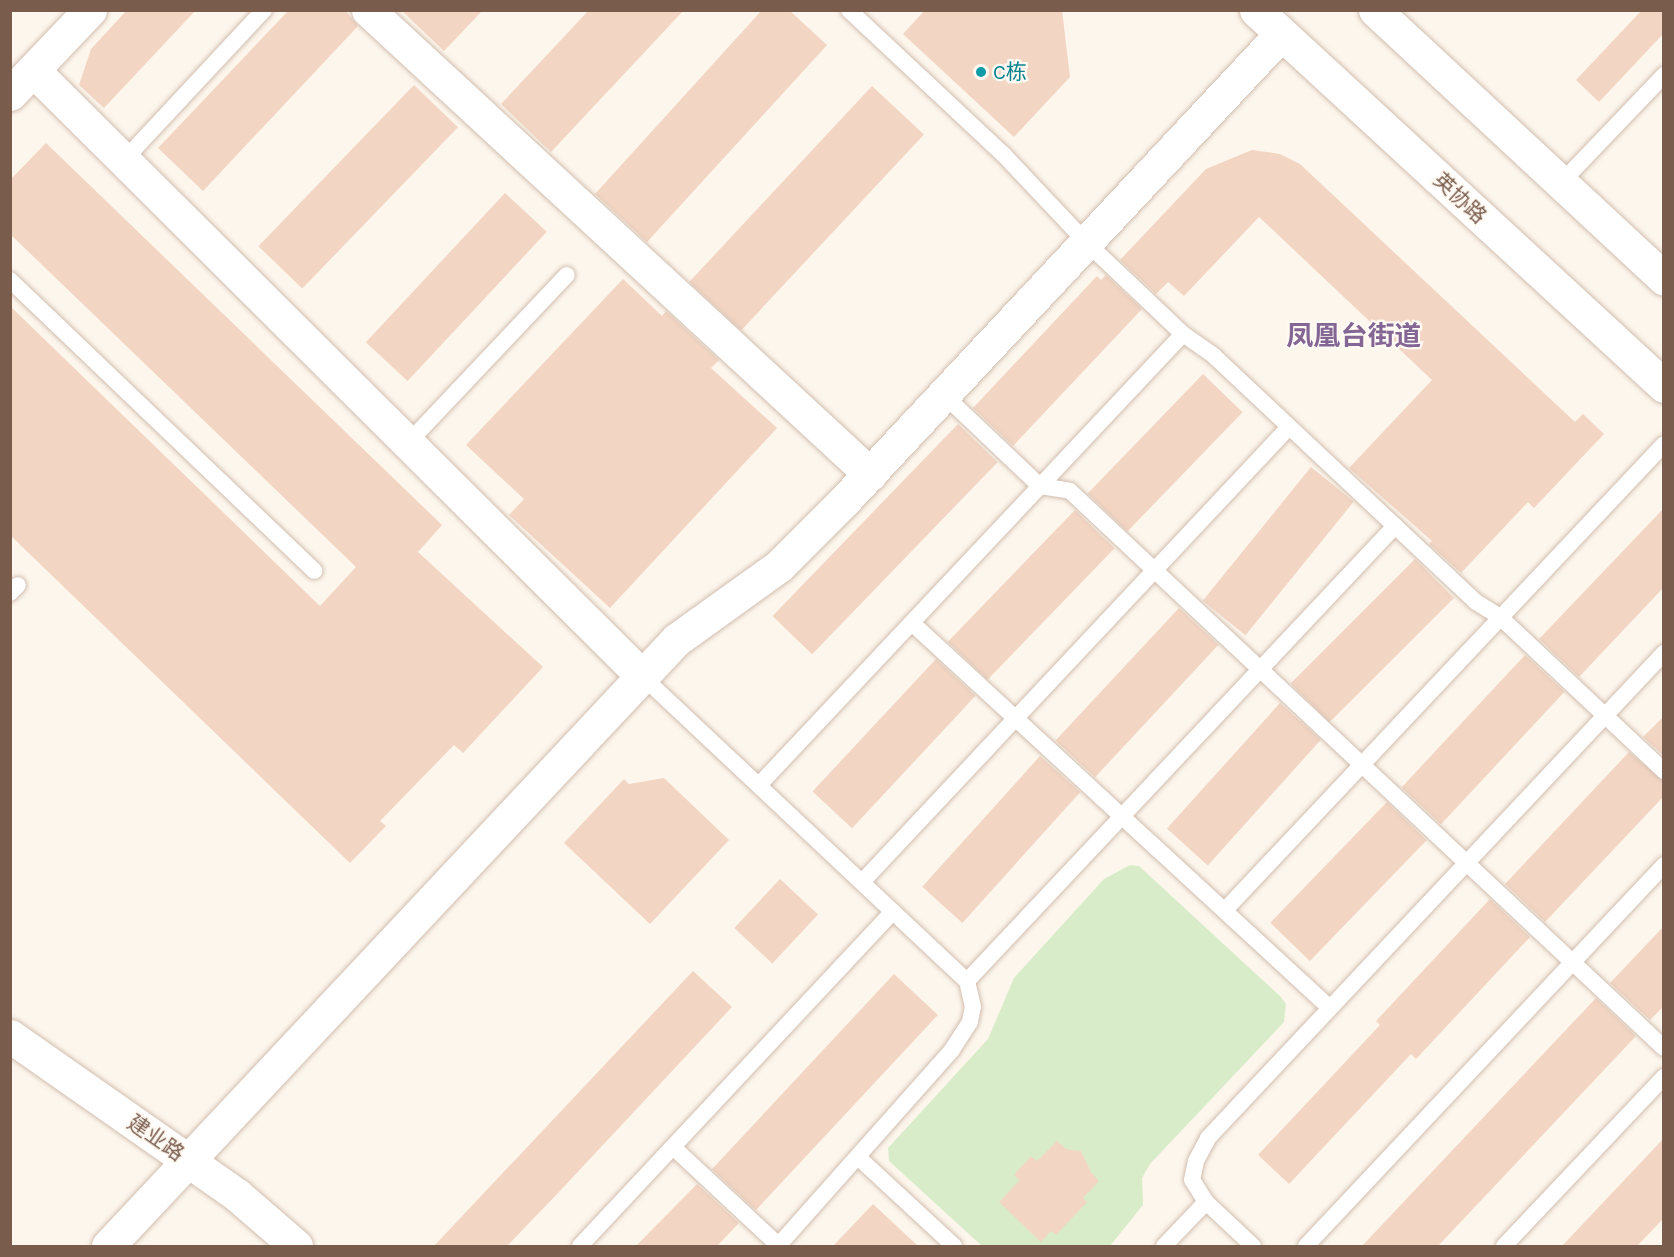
<!DOCTYPE html>
<html>
<head>
<meta charset="utf-8">
<style>
  body { margin:0 }
  #map { position:relative; width:1674px; height:1257px; overflow:hidden; background:#fdf6ec; font-family:Karla,"Noto Sans SC",sans-serif }
  div>[style] { position:absolute }
  .green>* { inset:0; background:#d8ecc9 }
  .building>* { inset:0; background:#f3d5c3; transform-origin:0 0 }
  .roads { filter:drop-shadow(0 0 2px #d1beb0) drop-shadow(0 0 2px #d1beb0) }
  .service>* { height:16px; margin:-8px; padding:0 8px; transform-origin:8px; border-radius:8px; background:#fff }
  .minor>* { height:33px; margin:-16.5px; padding:0 16.5px; transform-origin:16.5px; border-radius:16.5px; background:#fff }
  .tertiary>* { height:33px; margin:-16.5px; padding:0 16.5px; transform-origin:16.5px; border-radius:16.5px; background:#fff }
  .dots>* { width:16px; height:16px; translate:-50% -50%; box-sizing:border-box; border:3px solid #fffaf3; border-radius:50% }
  span { translate:-50% -50%; white-space:nowrap; text-align:center; line-height:1.15; -webkit-text-stroke:4.5px #fffaf3; paint-order:stroke }
  .culture-label { font-size:21px; color:#0d838f }
  .left { translate:0 -50%; text-align:left }
  .street-label { font-size:21px; color:#7a5c4d }
  .district-label { font-size:27px; color:#846695; font-weight:700 }
  .frame { position:absolute; inset:0; border:12px solid #7a5c4d; pointer-events:none }
</style>
</head>
<body>
<div id="map">
  <div class="green">
    <div style="clip-path:polygon(1130px 865px,1139px 866px,1281px 997px,1286px 1004px,1284px 1022px,1150px 1164px,1142px 1178px,1143px 1205px,1110px 1246px,982px 1246px,889px 1161px,888px 1148px,988px 1039px,1014px 978px,1104px 879px)"></div>
  </div>
  <div class="building">
    <div style="clip-path:polygon(127px 10px,196px 10px,104px 108px,79px 85px,91px 49px)"></div>
    <div style="clip-path:polygon(289px 10px,345px 10px,358px 26px,203px 191px,158px 148px)"></div>
    <div style="clip-path:polygon(401px 10px,483px 10px,444px 51px)"></div>
    <div style="clip-path:polygon(589px 10px,684px 10px,551px 152px,501px 104px)"></div>
    <div style="clip-path:polygon(762px 10px,789px 10px,827px 45px,647px 242px,595px 194px)"></div>
    <div style="clip-path:polygon(925px 10px,1062px 10px,1070px 77px,1014px 137px,903px 34px)"></div>
    <div style="clip-path:polygon(1642px 10px,1664px 10px,1664px 33px,1599px 102px,1576px 80px)"></div>
    <div style="left:414px;top:85px;width:61px;height:224px;rotate:44deg"></div>
    <div style="left:872px;top:86px;width:71px;height:268px;rotate:43deg"></div>
    <div style="clip-path:polygon(46px 143px,442px 525px,418px 552px,543px 667px,463px 753px,454px 745px,380px 821px,386px 826px,350px 863px,10px 535px,10px 306px,320px 606px,356px 567px,10px 234px,10px 180px)"></div>
    <div style="clip-path:polygon(1252px 150px,1280px 154px,1300px 164px,1575px 422px,1583px 414px,1604px 434px,1534px 508px,1528px 502px,1461px 573px,1429px 544px,1432px 541px,1349px 468px,1432px 380px,1259px 217px,1184px 296px,1168px 282px,1156px 294px,1120px 260px,1206px 169px)"></div>
    <div style="left:505px;top:193px;width:57px;height:204px;rotate:43deg"></div>
    <div style="clip-path:polygon(1106px 275px,1142px 309px,1013px 446px,973px 408px,1097px 276px,1101px 280px)"></div>
    <div style="clip-path:polygon(623px 279px,662px 316px,666px 311px,719px 360px,711px 368px,777px 428px,610px 608px,509px 515px,524px 499px,466px 445px)"></div>
    <div style="left:1203px;top:374px;width:55px;height:166px;rotate:44deg"></div>
    <div style="left:958px;top:424px;width:55px;height:267px;rotate:44deg"></div>
    <div style="left:1311px;top:467px;width:55px;height:172px;rotate:39deg"></div>
    <div style="clip-path:polygon(1664px 508px,1664px 587px,1579px 677px,1539px 639px)"></div>
    <div style="left:1075px;top:510px;width:55px;height:183px;rotate:44deg"></div>
    <div style="left:1415px;top:559px;width:55px;height:176px;rotate:45deg"></div>
    <div style="left:1179px;top:608px;width:54px;height:181px;rotate:43deg"></div>
    <div style="left:1525px;top:655px;width:54px;height:181px;rotate:43deg"></div>
    <div style="left:936px;top:659px;width:54px;height:181px;rotate:43deg"></div>
    <div style="left:1280px;top:703px;width:55px;height:169px;rotate:42deg"></div>
    <div style="clip-path:polygon(1664px 716px,1664px 756px,1643px 737px)"></div>
    <div style="clip-path:polygon(1629px 752px,1664px 781px,1664px 796px,1545px 922px,1505px 884px)"></div>
    <div style="left:1040px;top:756px;width:54px;height:176px;rotate:42deg"></div>
    <div style="clip-path:polygon(664px 778px,729px 840px,650px 924px,564px 843px,624px 779px,629px 784px)"></div>
    <div style="left:1387px;top:802px;width:55px;height:168px;rotate:44deg"></div>
    <div style="left:780px;top:879px;width:52px;height:67px;rotate:43deg"></div>
    <div style="clip-path:polygon(1490px 899px,1530px 937px,1416px 1059px,1411px 1054px,1289px 1184px,1258px 1155px,1380px 1025px,1376px 1021px)"></div>
    <div style="clip-path:polygon(1664px 926px,1664px 1006px,1650px 1020px,1610px 983px)"></div>
    <div style="clip-path:polygon(693px 971px,732px 1007px,558px 1193px,507px 1246px,434px 1246px)"></div>
    <div style="left:894px;top:974px;width:60px;height:267px;rotate:43deg"></div>
    <div style="clip-path:polygon(1596px 998px,1636px 1036px,1438px 1246px,1362px 1246px)"></div>
    <div style="clip-path:polygon(1664px 1138px,1664px 1218px,1637px 1246px,1562px 1246px)"></div>
    <div style="clip-path:polygon(1057px 1141px,1066px 1149px,1081px 1151px,1091px 1172px,1099px 1181px,1083px 1198px,1087px 1202px,1056px 1235px,1051px 1231px,1041px 1242px,999px 1202px,1020px 1180px,1014px 1175px,1031px 1156px,1037px 1161px)"></div>
    <div style="clip-path:polygon(697px 1184px,739px 1223px,717px 1246px,636px 1246px)"></div>
    <div style="clip-path:polygon(873px 1204px,918px 1246px,833px 1246px)"></div>
  </div>
  <div class="roads">
    <div class="service">
      <div style="left:849px;top:10px;width:212px;rotate:43.1deg"></div>
      <div style="left:1004px;top:155px;width:121px;rotate:46.7deg"></div>
      <div style="left:1087px;top:243px;width:132px;rotate:43.5deg"></div>
      <div style="left:1183px;top:334px;width:38px;rotate:35deg"></div>
      <div style="left:1214px;top:356px;width:359px;rotate:43.2deg"></div>
      <div style="left:1476px;top:602px;width:28px;rotate:32deg"></div>
      <div style="left:1500px;top:617px;width:225px;rotate:43.2deg"></div>
      <div style="left:124px;top:160px;width:205px;rotate:-47deg"></div>
      <div style="left:1560px;top:184px;width:151px;rotate:-46.3deg"></div>
      <div style="left:10px;top:280px;width:421px;rotate:43.7deg"></div>
      <div style="left:944px;top:395px;width:132px;rotate:43.5deg"></div>
      <div style="left:1040px;top:486px;width:30px;rotate:9deg"></div>
      <div style="left:1070px;top:491px;width:814px;rotate:43.16deg"></div>
      <div style="left:408px;top:443px;width:231px;rotate:-46.6deg"></div>
      <div style="left:10px;top:593px;width:11px;rotate:-45deg"></div>
      <div style="left:912px;top:623px;width:568px;rotate:42.65deg"></div>
      <div style="left:642px;top:676px;width:446px;rotate:43.2deg"></div>
      <div style="left:967px;top:981px;width:26px;rotate:77deg"></div>
      <div style="left:973px;top:1006px;width:16px;rotate:101deg"></div>
      <div style="left:970px;top:1022px;width:33px;rotate:123deg"></div>
      <div style="left:952px;top:1050px;width:262px;rotate:131.6deg"></div>
      <div style="left:759px;top:785px;width:619px;rotate:-46.77deg"></div>
      <div style="left:862px;top:882px;width:624px;rotate:-46.82deg"></div>
      <div style="left:1225px;top:910px;width:640px;rotate:-46.71deg"></div>
      <div style="left:967px;top:981px;width:625px;rotate:-46.75deg"></div>
      <div style="left:673px;top:1147px;width:145px;rotate:43deg"></div>
      <div style="left:860px;top:1159px;width:128px;rotate:42.8deg"></div>
      <div style="left:580px;top:1246px;width:458px;rotate:-46.9deg"></div>
      <div style="left:1164px;top:1246px;width:61px;rotate:-46.3deg"></div>
      <div style="left:1253px;top:1246px;width:64px;rotate:-136.9deg"></div>
      <div style="left:1206px;top:1202px;width:26px;rotate:-122deg"></div>
      <div style="left:1192px;top:1180px;width:19px;rotate:-78deg"></div>
      <div style="left:1196px;top:1161px;width:26px;rotate:-62deg"></div>
      <div style="left:1208px;top:1138px;width:666px;rotate:-46.77deg"></div>
      <div style="left:1306px;top:1246px;width:523px;rotate:-46.78deg"></div>
      <div style="left:1504px;top:1246px;width:233px;rotate:-46.6deg"></div>
    </div>
    <div class="minor">
      <div style="left:368px;top:10px;width:684px;rotate:42.75deg"></div>
      <div style="left:33px;top:70px;width:859px;rotate:44.86deg"></div>
      <div style="left:10px;top:1036px;width:277px;rotate:35deg"></div>
      <div style="left:237px;top:1195px;width:78px;rotate:40.8deg"></div>
      <div style="left:108px;top:1246px;width:831px;rotate:-46.85deg"></div>
      <div style="left:676px;top:640px;width:127px;rotate:-35.7deg"></div>
      <div style="left:779px;top:566px;width:92px;rotate:-45deg"></div>
      <div style="left:844px;top:501px;width:640px;rotate:-46.9deg"></div>
    </div>
    <div class="tertiary">
      <div style="left:1256px;top:10px;width:555px;rotate:42.66deg"></div>
      <div style="left:1375px;top:10px;width:395px;rotate:42.9deg"></div>
      <div style="left:10px;top:94px;width:116px;rotate:-46.4deg"></div>
    </div>
  </div>
  <div class="dots">
    <div style="left:981px;top:72px;background:#0f9aa8"></div>
  </div>
  <div class="culture-label">
    <span class="left" style="left:993px;top:72px">C栋</span>
  </div>
  <div class="street-label">
    <span style="left:1460px;top:198px;rotate:43deg">英协路</span>
    <span style="left:156px;top:1138px;rotate:35deg">建业路</span>
  </div>
  <div class="district-label">
    <span style="left:1354px;top:337px">凤凰台街道</span>
  </div>
  <div class="frame"></div>
</div>
</body>
</html>
